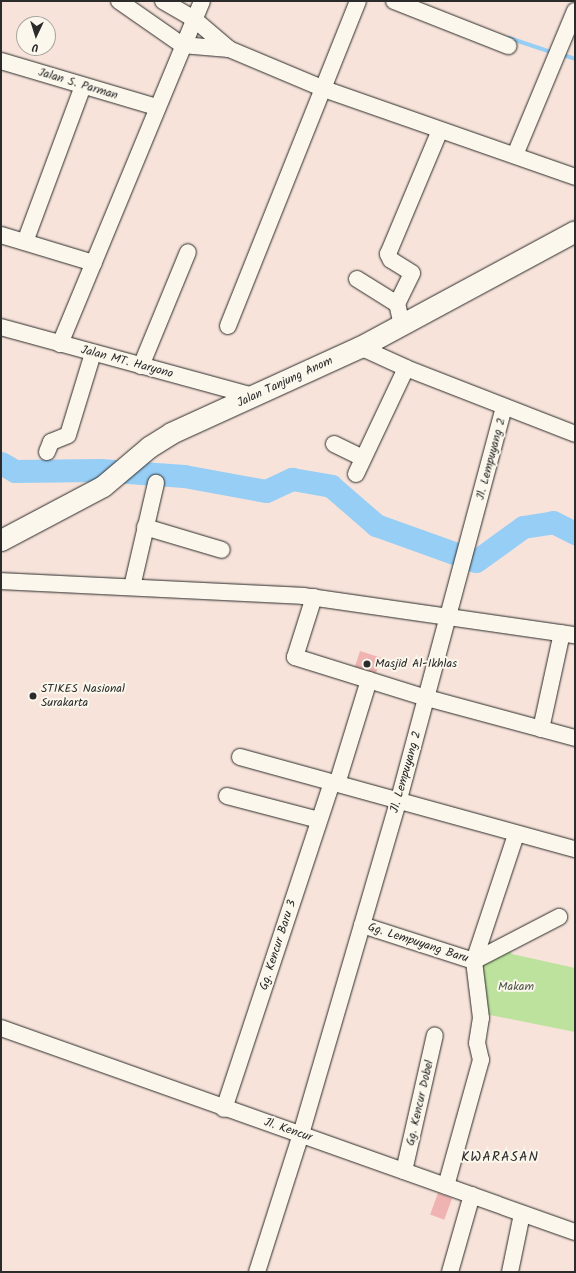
<!DOCTYPE html>
<html>
<head>
<meta charset="utf-8">
<style>
  body { margin:0 }
  #map { position:relative; width:576px; height:1273px; overflow:hidden; background:#f7e3da; font-family:Kalam,sans-serif }
  div>[style] { position:absolute }
  .green>* { inset:0; background:#bce29d }
  .stream>* { height:4px; margin:-2px; padding:0 2px; transform-origin:2px; border-radius:2px; background:#97cef6 }
  .river>* { height:23px; margin:-11.5px; padding:0 11.5px; transform-origin:11.5px; border-radius:11.5px; background:#97cef6 }
  .building>* { inset:0; background:#efb3b1; transform-origin:0 0 }
  .roads { filter:drop-shadow(0 0 1px #2b2b2b) drop-shadow(0 0 1px #2b2b2b) }
  .minor>* { height:16px; margin:-8px; padding:0 8px; transform-origin:8px; border-radius:8px; background:#fbf7ec }
  .major>* { height:21px; margin:-10.5px; padding:0 10.5px; transform-origin:10.5px; border-radius:10.5px; background:#fbf7ec }
  .dots>* { width:11px; height:11px; translate:-50% -50%; box-sizing:border-box; border:2px solid #fbf7ec; border-radius:50% }
  span { translate:-50% -50%; white-space:nowrap; text-align:center; line-height:1.15; -webkit-text-stroke:4px #fbf7ec; paint-order:stroke }
  .street-label { font-size:12px; color:#2b2b2b }
  .poi-label { font-size:12px; color:#2b2b2b }
  .left { translate:0 -50%; text-align:left }
  .park-label { font-size:12px; color:#4f5948 }
  .quarter-label { font-size:14px; color:#2b2b2b; letter-spacing:1px }
  .frame { position:absolute; inset:0; border:2px solid #2b2b2b; pointer-events:none }
  .north { position:absolute; left:16px; top:16px; width:40px; height:40px; box-sizing:border-box; background:#fbf7ec; border:1px solid #a8a59f; border-radius:50%; rotate:184deg; font-size:11px; font-weight:700; line-height:16px; text-align:center; color:#2b2b2b }
  .north::after { content:''; display:block; margin:auto; width:14px; height:18px; background:#2b2b2b; clip-path:polygon(50% 0,100% 100%,50% 72%,0 100%) }
</style>
</head>
<body>
<div id="map">
  <div class="green">
    <div style="clip-path:polygon(509px 950px,512px 954px,575px 968px,575px 1032px,485px 1014px,479px 963px)"></div>
  </div>
  <div class="stream">
    <div style="left:509px;top:38px;width:47px;rotate:18.4deg"></div>
    <div style="left:560px;top:54px;width:16px;rotate:18deg"></div>
  </div>
  <div class="river">
    <div style="left:1px;top:463px;width:16px;rotate:30deg"></div>
    <div style="left:15px;top:471px;width:85px;rotate:-0.7deg"></div>
    <div style="left:100px;top:470px;width:84px;rotate:4.1deg"></div>
    <div style="left:184px;top:476px;width:83px;rotate:10.4deg"></div>
    <div style="left:266px;top:491px;width:29px;rotate:-25deg"></div>
    <div style="left:292px;top:479px;width:40px;rotate:10deg"></div>
    <div style="left:331px;top:486px;width:60px;rotate:40.9deg"></div>
    <div style="left:376px;top:525px;width:106px;rotate:19.8deg"></div>
    <div style="left:476px;top:561px;width:58px;rotate:-35.9deg"></div>
    <div style="left:523px;top:527px;width:30px;rotate:-9deg"></div>
    <div style="left:553px;top:522px;width:25px;rotate:27deg"></div>
  </div>
  <div class="building">
    <div style="left:360px;top:651px;width:22px;height:16px;rotate:18deg"></div>
    <div style="left:438px;top:1193px;width:15px;height:23px;rotate:20deg"></div>
  </div>
  <div class="roads">
    <div class="minor">
      <div style="left:119px;top:1px;width:77px;rotate:34.9deg"></div>
      <div style="left:182px;top:45px;width:47px;rotate:4.9deg"></div>
      <div style="left:229px;top:49px;width:103px;rotate:22.8deg"></div>
      <div style="left:324px;top:89px;width:266px;rotate:19.3deg"></div>
      <div style="left:163px;top:1px;width:36px;rotate:30deg"></div>
      <div style="left:194px;top:19px;width:46px;rotate:40.6deg"></div>
      <div style="left:394px;top:1px;width:123px;rotate:21.5deg"></div>
      <div style="left:1px;top:61px;width:162px;rotate:16.5deg"></div>
      <div style="left:515px;top:155px;width:156px;rotate:-67.4deg"></div>
      <div style="left:1px;top:235px;width:97px;rotate:16.8deg"></div>
      <div style="left:25px;top:242px;width:166px;rotate:-69.6deg"></div>
      <div style="left:357px;top:279px;width:47px;rotate:32deg"></div>
      <div style="left:402px;top:325px;width:22px;rotate:-103deg"></div>
      <div style="left:397px;top:304px;width:34px;rotate:-64deg"></div>
      <div style="left:412px;top:273px;width:25px;rotate:-148deg"></div>
      <div style="left:391px;top:260px;width:7px;rotate:-117deg"></div>
      <div style="left:388px;top:254px;width:134px;rotate:-67.2deg"></div>
      <div style="left:228px;top:326px;width:350px;rotate:-68.2deg"></div>
      <div style="left:1px;top:327px;width:262px;rotate:15.3deg"></div>
      <div style="left:60px;top:344px;width:371px;rotate:-67.5deg"></div>
      <div style="left:360px;top:347px;width:51px;rotate:24.5deg"></div>
      <div style="left:406px;top:368px;width:181px;rotate:21.3deg"></div>
      <div style="left:141px;top:366px;width:123px;rotate:-67.6deg"></div>
      <div style="left:334px;top:444px;width:32px;rotate:26deg"></div>
      <div style="left:47px;top:452px;width:11px;rotate:-68deg"></div>
      <div style="left:51px;top:442px;width:18px;rotate:-22deg"></div>
      <div style="left:68px;top:435px;width:86px;rotate:-73deg"></div>
      <div style="left:356px;top:474px;width:117px;rotate:-64.7deg"></div>
      <div style="left:145px;top:527px;width:80px;rotate:16.6deg"></div>
      <div style="left:1px;top:581px;width:302px;rotate:2.8deg"></div>
      <div style="left:303px;top:596px;width:275px;rotate:8.2deg"></div>
      <div style="left:132px;top:587px;width:107px;rotate:-77deg"></div>
      <div style="left:314px;top:597px;width:63px;rotate:107.6deg"></div>
      <div style="left:295px;top:657px;width:138px;rotate:17.3deg"></div>
      <div style="left:427px;top:698px;width:153px;rotate:15.1deg"></div>
      <div style="left:541px;top:729px;width:98px;rotate:-77.7deg"></div>
      <div style="left:240px;top:757px;width:347px;rotate:15.4deg"></div>
      <div style="left:337px;top:784px;width:109px;rotate:-72.9deg"></div>
      <div style="left:227px;top:796px;width:95px;rotate:14.6deg"></div>
      <div style="left:362px;top:925px;width:118px;rotate:17.8deg"></div>
      <div style="left:474px;top:961px;width:96px;rotate:-27.4deg"></div>
      <div style="left:1px;top:1028px;width:609px;rotate:19.57deg"></div>
      <div style="left:224px;top:1109px;width:344px;rotate:-71.7deg"></div>
      <div style="left:404px;top:1171px;width:139px;rotate:-77.2deg"></div>
      <div style="left:446px;top:1186px;width:131px;rotate:-74.5deg"></div>
      <div style="left:481px;top:1060px;width:17px;rotate:-103deg"></div>
      <div style="left:477px;top:1043px;width:25px;rotate:-81deg"></div>
      <div style="left:481px;top:1018px;width:57px;rotate:-97deg"></div>
      <div style="left:474px;top:961px;width:133px;rotate:-71.6deg"></div>
      <div style="left:257px;top:1272px;width:145px;rotate:-72.3deg"></div>
      <div style="left:301px;top:1134px;width:349px;rotate:-73.7deg"></div>
      <div style="left:399px;top:799px;width:406px;rotate:-75deg"></div>
      <div style="left:450px;top:1272px;width:80px;rotate:-74.1deg"></div>
      <div style="left:510px;top:1272px;width:59px;rotate:-78.3deg"></div>
    </div>
    <div class="major">
      <div style="left:1px;top:540px;width:115px;rotate:-27.9deg"></div>
      <div style="left:103px;top:486px;width:60px;rotate:-40.3deg"></div>
      <div style="left:149px;top:447px;width:26px;rotate:-32deg"></div>
      <div style="left:171px;top:433px;width:208px;rotate:-24.5deg"></div>
      <div style="left:360px;top:347px;width:244px;rotate:-28.3deg"></div>
    </div>
  </div>
  <div class="dots">
    <div style="left:367px;top:664px;background:#2b2b2b"></div>
    <div style="left:33px;top:696px;background:#2b2b2b"></div>
  </div>
  <div class="street-label">
    <span style="left:78px;top:84px;rotate:17deg">Jalan S. Parman</span>
    <span style="left:127px;top:362px;rotate:15deg">Jalan MT. Haryono</span>
    <span style="left:285px;top:382px;rotate:-25deg">Jalan Tanjung Anom</span>
    <span style="left:491px;top:459px;rotate:-75deg">Jl. Lempuyang 2</span>
    <span style="left:406px;top:772px;rotate:-74deg">Jl. Lempuyang 2</span>
    <span style="left:418px;top:943px;rotate:18deg">Gg. Lempuyang Baru</span>
    <span style="left:278px;top:945px;rotate:-72deg">Gg. Kencur Baru 3</span>
    <span style="left:420px;top:1103px;rotate:-77deg">Gg. Kencur Dobel</span>
    <span style="left:288px;top:1130px;rotate:19deg">Jl. Kencur</span>
  </div>
  <div class="poi-label">
    <span class="left" style="left:375px;top:664px">Masjid Al-Ikhlas</span>
    <span class="left" style="left:41px;top:696px">STIKES Nasional<br>Surakarta</span>
  </div>
  <div class="park-label">
    <span style="left:516px;top:987px">Makam</span>
  </div>
  <div class="quarter-label">
    <span style="left:500px;top:1157px">KWARASAN</span>
  </div>
  <div class="frame"></div>
  <div class="north">U</div>
</div>
</body>
</html>
